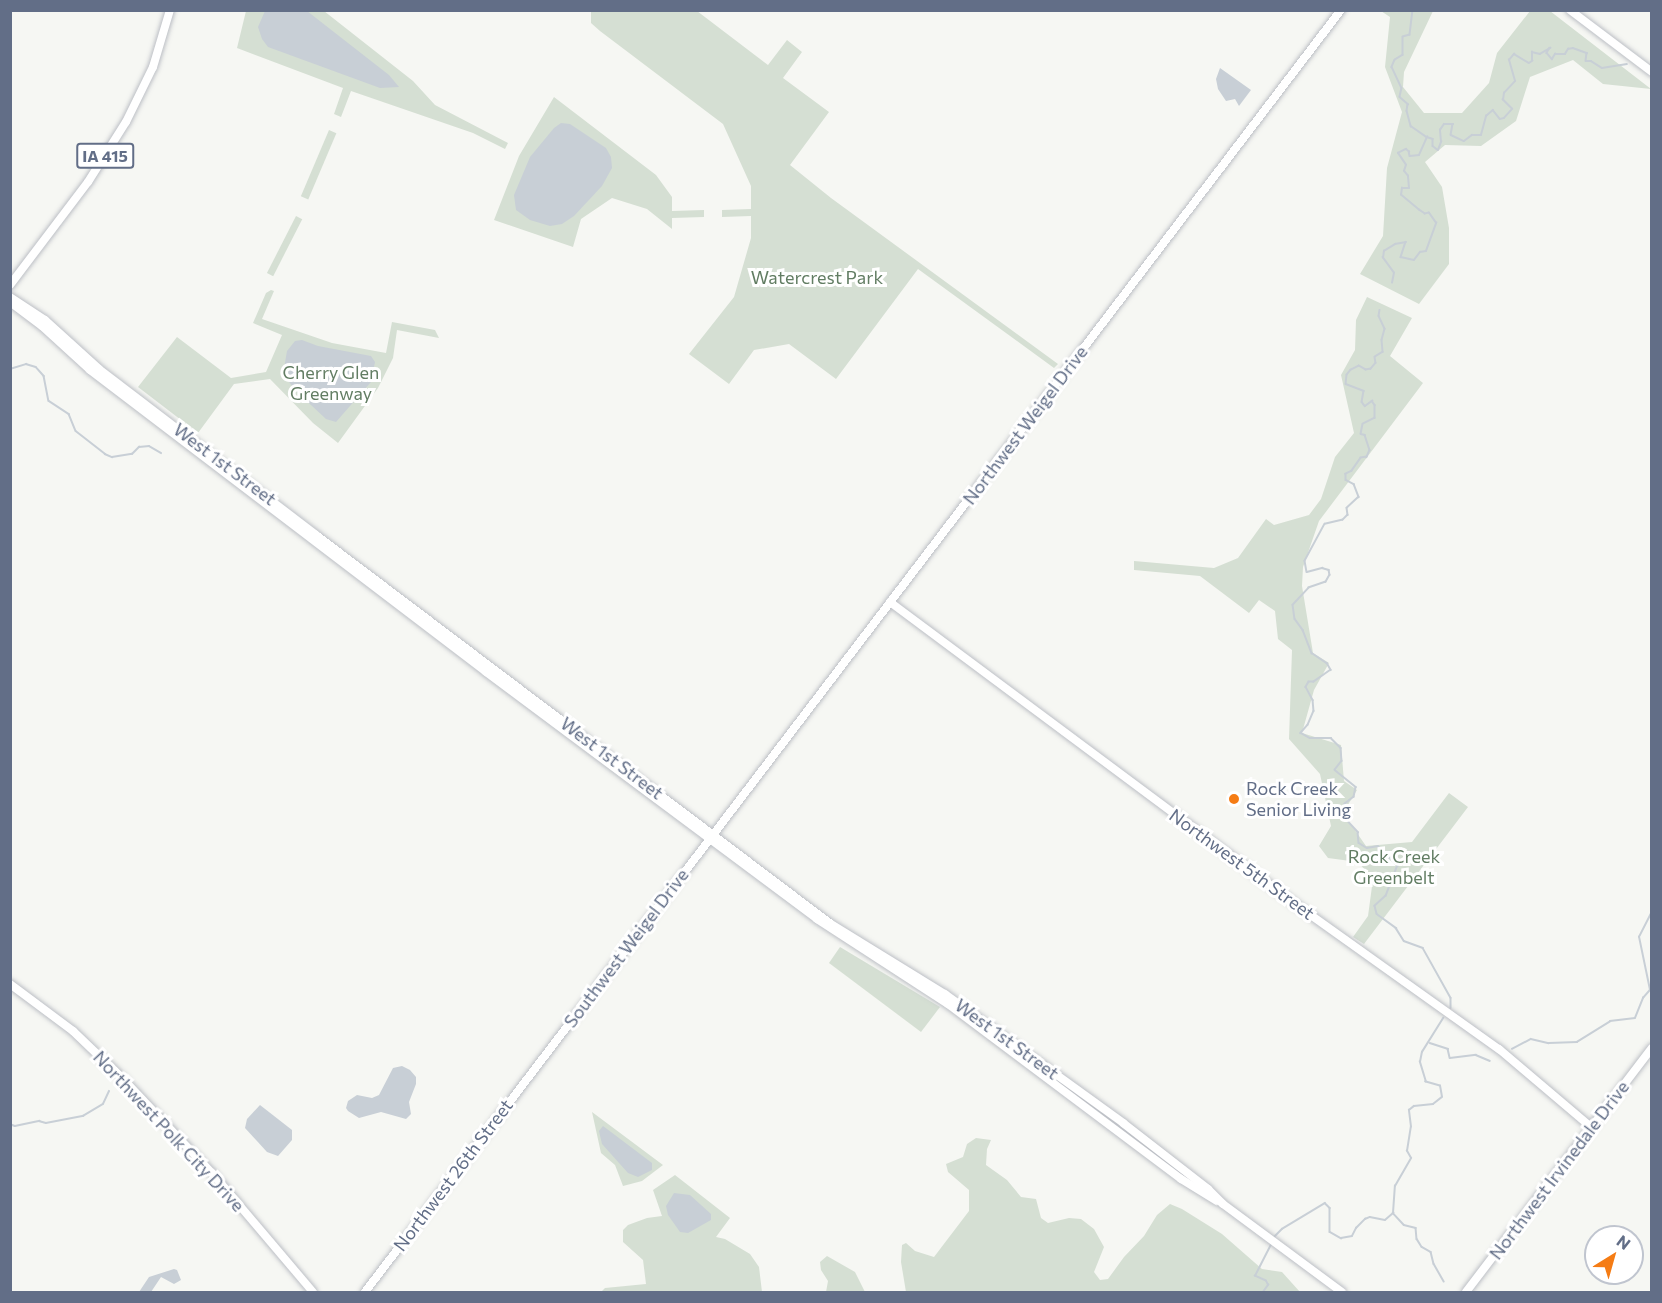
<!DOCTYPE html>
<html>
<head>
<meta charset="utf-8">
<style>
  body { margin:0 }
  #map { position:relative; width:1662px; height:1303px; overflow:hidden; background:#f6f7f3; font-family:Commissioner,sans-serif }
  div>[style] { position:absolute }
  .green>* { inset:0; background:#d5dfd3; transform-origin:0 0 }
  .water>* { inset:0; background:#c8cfd6 }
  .stream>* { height:1.5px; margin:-0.75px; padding:0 0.75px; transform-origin:0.75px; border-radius:0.75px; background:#c8cfd6 }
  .roads { filter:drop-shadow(0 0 2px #bcbfc5) drop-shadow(0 0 2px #bcbfc5) }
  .secondary>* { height:8px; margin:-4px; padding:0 4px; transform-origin:4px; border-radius:4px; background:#fff }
  .primary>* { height:8px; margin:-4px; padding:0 4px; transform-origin:4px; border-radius:4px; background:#fff }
  .dots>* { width:16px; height:16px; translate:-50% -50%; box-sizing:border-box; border:3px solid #fff; border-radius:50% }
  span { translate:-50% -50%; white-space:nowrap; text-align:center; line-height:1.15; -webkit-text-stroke:6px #fff; paint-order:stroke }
  .shield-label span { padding:2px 4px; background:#fff; border:2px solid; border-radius:4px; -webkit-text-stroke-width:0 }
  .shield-label { font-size:16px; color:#626e87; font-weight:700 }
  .park-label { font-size:18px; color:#627d63 }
  .street-label { font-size:18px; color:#626e87 }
  .poi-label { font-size:18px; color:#626e87 }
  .left { translate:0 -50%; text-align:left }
  .frame { position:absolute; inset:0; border:12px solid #626e87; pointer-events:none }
  .north { position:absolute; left:1584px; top:1225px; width:60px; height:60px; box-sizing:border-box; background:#fff; border:2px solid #c0c5cf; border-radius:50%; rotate:37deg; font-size:16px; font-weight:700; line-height:24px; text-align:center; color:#626e87 }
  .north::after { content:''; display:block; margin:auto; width:21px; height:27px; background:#f57c14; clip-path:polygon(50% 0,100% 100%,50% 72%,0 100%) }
</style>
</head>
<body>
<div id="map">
  <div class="green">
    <div style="clip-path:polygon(246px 11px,324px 11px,413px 81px,435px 105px,508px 143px,505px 149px,473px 133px,351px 91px,341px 117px,334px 114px,343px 88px,237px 48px)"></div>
    <div style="clip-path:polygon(591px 11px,697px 11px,768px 65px,787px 40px,802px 52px,783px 78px,829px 112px,790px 165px,831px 198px,1058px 364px,1054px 368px,918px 269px,836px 379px,789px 344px,754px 350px,729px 384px,689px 354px,734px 297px,751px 238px,751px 216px,722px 217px,722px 210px,751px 209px,751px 186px,723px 124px,600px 31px,591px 23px)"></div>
    <div style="clip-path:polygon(1381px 11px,1433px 11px,1404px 72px,1403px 87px,1424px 113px,1462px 113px,1489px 83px,1497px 53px,1530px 11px,1550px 11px,1651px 89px,1603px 84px,1573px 60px,1530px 77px,1516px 121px,1481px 146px,1445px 145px,1425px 162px,1442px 187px,1449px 228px,1449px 264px,1419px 304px,1360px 274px,1383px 236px,1387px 168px,1402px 112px,1385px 67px,1390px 17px)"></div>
    <div style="clip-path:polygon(554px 97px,656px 175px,672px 197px,672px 211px,704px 210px,704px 217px,672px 218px,672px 229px,647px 209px,612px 198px,581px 219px,573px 247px,494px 220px,519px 156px)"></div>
    <div style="left:329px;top:130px;width:8px;height:72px;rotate:23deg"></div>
    <div style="left:296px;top:216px;width:7px;height:64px;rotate:27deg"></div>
    <div style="clip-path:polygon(271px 290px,274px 291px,262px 319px,332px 343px,386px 353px,392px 322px,435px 330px,439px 338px,397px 330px,393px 358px,378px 388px,338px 443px,313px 423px,270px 379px,234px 384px,198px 433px,138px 387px,177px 337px,231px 378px,266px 372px,282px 335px,253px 323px,266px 293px)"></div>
    <div style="clip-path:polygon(1367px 297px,1412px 318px,1390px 356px,1423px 383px,1319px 521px,1303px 567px,1302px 586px,1313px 653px,1329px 663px,1314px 690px,1302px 733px,1341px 745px,1344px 781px,1357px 790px,1343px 813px,1366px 846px,1412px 842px,1449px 793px,1468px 807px,1364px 944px,1353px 937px,1368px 916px,1373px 879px,1358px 862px,1328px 858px,1319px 846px,1331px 826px,1320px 774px,1289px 739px,1292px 650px,1278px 639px,1275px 611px,1259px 600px,1249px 613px,1200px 576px,1134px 570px,1134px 561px,1214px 568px,1238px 558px,1266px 519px,1274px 525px,1309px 515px,1321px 499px,1335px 457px,1354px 433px,1341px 375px,1355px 350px,1356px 320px)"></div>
    <div style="clip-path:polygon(840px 947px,940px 1007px,921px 1032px,829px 963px)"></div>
    <div style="clip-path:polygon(592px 1112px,663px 1165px,642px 1181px,623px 1186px,615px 1165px,601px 1153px)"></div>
    <div style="clip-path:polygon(976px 1138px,991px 1140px,987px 1149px,986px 1165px,1007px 1180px,1021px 1197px,1036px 1199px,1041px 1218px,1048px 1223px,1069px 1218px,1081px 1219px,1094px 1229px,1104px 1247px,1094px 1272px,1100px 1280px,1108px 1279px,1124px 1257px,1144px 1236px,1157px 1215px,1170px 1204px,1182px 1209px,1222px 1234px,1262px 1269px,1282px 1272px,1300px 1292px,906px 1292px,901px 1262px,902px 1245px,906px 1243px,915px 1251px,934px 1257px,969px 1211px,969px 1190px,948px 1172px,946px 1164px,963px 1157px,967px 1144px)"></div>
    <div style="clip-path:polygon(675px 1175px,730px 1218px,716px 1237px,725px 1239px,750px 1254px,759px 1267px,762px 1292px,601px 1292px,605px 1288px,646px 1284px,643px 1260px,623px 1242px,623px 1230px,628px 1225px,647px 1218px,662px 1216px,653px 1190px)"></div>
    <div style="clip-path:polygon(827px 1256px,855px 1272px,865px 1292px,826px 1292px,828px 1281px,821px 1270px,820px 1262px)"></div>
  </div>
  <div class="water">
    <div style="clip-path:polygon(265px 11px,307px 11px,389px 75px,399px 87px,380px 88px,268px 47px,262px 39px,258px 27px)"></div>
    <div style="clip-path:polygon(1220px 68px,1251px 90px,1239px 106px,1235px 99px,1226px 101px,1218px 89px,1216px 79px)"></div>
    <div style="clip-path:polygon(561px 123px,570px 124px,606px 148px,611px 157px,612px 168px,602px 186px,574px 216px,562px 224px,550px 226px,530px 220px,516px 210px,514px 195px,530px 157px,554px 128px)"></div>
    <div style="clip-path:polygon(302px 340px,318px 346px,371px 356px,375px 362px,371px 382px,336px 422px,326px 419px,296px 391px,283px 374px,287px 351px,295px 341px)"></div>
    <div style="clip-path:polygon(402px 1066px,410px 1070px,416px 1077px,416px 1084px,409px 1102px,411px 1114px,406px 1119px,381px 1112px,359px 1118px,348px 1111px,346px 1108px,348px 1101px,357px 1095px,372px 1098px,379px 1095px,393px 1068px)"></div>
    <div style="clip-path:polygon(260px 1105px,292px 1130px,292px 1140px,278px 1156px,267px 1152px,245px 1128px,247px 1119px)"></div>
    <div style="clip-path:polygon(603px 1126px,652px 1163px,652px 1170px,638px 1177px,628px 1173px,602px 1144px,599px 1131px)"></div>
    <div style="clip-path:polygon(674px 1193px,690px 1195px,711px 1214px,711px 1220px,688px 1233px,680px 1232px,668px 1215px,666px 1206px)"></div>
    <div style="clip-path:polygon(174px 1269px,177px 1270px,181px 1280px,174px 1284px,161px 1277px,151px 1292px,139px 1292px,149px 1277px)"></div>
  </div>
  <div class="stream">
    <div style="left:1413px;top:10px;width:25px;rotate:97deg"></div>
    <div style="left:1410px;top:35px;width:7px;rotate:164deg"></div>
    <div style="left:1403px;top:37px;width:18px;rotate:90deg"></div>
    <div style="left:1403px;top:55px;width:9px;rotate:148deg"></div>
    <div style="left:1395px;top:60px;width:8px;rotate:113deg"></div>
    <div style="left:1392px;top:67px;width:23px;rotate:65deg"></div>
    <div style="left:1402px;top:88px;width:9px;rotate:103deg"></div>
    <div style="left:1400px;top:97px;width:11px;rotate:41deg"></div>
    <div style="left:1408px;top:104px;width:7px;rotate:98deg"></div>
    <div style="left:1407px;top:111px;width:16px;rotate:75deg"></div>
    <div style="left:1411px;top:126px;width:19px;rotate:35deg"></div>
    <div style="left:1392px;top:283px;width:10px;rotate:-79deg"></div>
    <div style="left:1394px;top:273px;width:19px;rotate:-126deg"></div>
    <div style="left:1383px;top:258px;width:7px;rotate:-82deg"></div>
    <div style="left:1384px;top:251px;width:13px;rotate:-32deg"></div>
    <div style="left:1395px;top:244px;width:11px;rotate:-10deg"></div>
    <div style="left:1406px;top:242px;width:16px;rotate:108deg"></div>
    <div style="left:1401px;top:257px;width:13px;rotate:13deg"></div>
    <div style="left:1414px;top:260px;width:10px;rotate:-53deg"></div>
    <div style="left:1420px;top:252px;width:6px;rotate:-9deg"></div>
    <div style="left:1426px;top:251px;width:30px;rotate:-70deg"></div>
    <div style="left:1436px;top:223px;width:12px;rotate:-125deg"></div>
    <div style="left:1429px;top:213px;width:4px;rotate:166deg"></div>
    <div style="left:1425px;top:214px;width:7px;rotate:-146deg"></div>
    <div style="left:1419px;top:210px;width:23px;rotate:-140deg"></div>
    <div style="left:1401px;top:195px;width:7px;rotate:-82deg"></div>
    <div style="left:1402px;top:188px;width:7px"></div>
    <div style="left:1409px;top:188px;width:12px;rotate:-95deg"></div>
    <div style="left:1408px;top:176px;width:6px;rotate:-129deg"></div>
    <div style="left:1404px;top:171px;width:6px;rotate:-72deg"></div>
    <div style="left:1406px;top:165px;width:14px;rotate:-124deg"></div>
    <div style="left:1398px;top:153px;width:9px;rotate:-27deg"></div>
    <div style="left:1406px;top:149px;width:4px;rotate:34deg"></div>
    <div style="left:1409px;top:151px;width:5px;rotate:79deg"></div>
    <div style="left:1410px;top:156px;width:9px;rotate:-6deg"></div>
    <div style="left:1419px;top:155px;width:20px;rotate:-66deg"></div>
    <div style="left:1427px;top:137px;width:6px;rotate:18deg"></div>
    <div style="left:1433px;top:139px;width:7px;rotate:90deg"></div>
    <div style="left:1433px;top:146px;width:6px;rotate:39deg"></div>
    <div style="left:1438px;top:150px;width:9px;rotate:-69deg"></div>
    <div style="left:1441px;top:142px;width:12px;rotate:-95deg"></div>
    <div style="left:1440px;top:130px;width:7px;rotate:-56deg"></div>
    <div style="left:1444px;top:124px;width:9px"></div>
    <div style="left:1453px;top:124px;width:11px;rotate:100deg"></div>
    <div style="left:1451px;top:135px;width:14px;rotate:25deg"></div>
    <div style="left:1464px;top:141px;width:10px;rotate:-37deg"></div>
    <div style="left:1472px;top:135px;width:9px"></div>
    <div style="left:1481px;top:135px;width:20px;rotate:-75deg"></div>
    <div style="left:1486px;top:116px;width:9px;rotate:-41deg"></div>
    <div style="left:1493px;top:110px;width:11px;rotate:52deg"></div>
    <div style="left:1500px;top:119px;width:4px;rotate:-14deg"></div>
    <div style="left:1504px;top:118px;width:12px;rotate:-48deg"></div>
    <div style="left:1512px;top:109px;width:13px;rotate:-135deg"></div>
    <div style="left:1503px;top:100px;width:7px;rotate:-82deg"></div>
    <div style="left:1504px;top:93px;width:16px;rotate:-47deg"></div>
    <div style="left:1515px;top:81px;width:22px;rotate:-106deg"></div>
    <div style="left:1509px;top:60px;width:8px;rotate:-50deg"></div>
    <div style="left:1514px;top:54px;width:17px;rotate:31deg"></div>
    <div style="left:1529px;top:63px;width:4px;rotate:-34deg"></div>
    <div style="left:1532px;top:61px;width:9px;rotate:-90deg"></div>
    <div style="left:1532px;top:52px;width:8px;rotate:14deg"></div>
    <div style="left:1540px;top:54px;width:12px;rotate:-31deg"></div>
    <div style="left:1550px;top:48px;width:6px;rotate:121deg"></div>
    <div style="left:1547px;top:53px;width:8px;rotate:50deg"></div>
    <div style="left:1552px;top:59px;width:6px;rotate:-59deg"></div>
    <div style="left:1555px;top:54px;width:10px"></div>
    <div style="left:1565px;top:54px;width:6px;rotate:-59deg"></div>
    <div style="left:1568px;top:49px;width:5px;rotate:-11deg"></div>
    <div style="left:1573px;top:48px;width:15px;rotate:20deg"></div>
    <div style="left:1587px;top:53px;width:8px;rotate:97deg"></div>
    <div style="left:1586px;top:61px;width:5px"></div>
    <div style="left:1591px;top:61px;width:13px;rotate:32deg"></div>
    <div style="left:1602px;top:68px;width:25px;rotate:-9deg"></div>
    <div style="left:1380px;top:310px;width:6px;rotate:99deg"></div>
    <div style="left:1379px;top:316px;width:14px;rotate:65deg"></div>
    <div style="left:1385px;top:329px;width:11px;rotate:105deg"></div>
    <div style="left:1382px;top:340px;width:12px;rotate:85deg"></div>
    <div style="left:1383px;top:352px;width:9px;rotate:148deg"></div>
    <div style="left:1375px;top:357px;width:6px;rotate:81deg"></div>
    <div style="left:1376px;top:363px;width:8px;rotate:130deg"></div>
    <div style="left:1371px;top:369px;width:5px;rotate:169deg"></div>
    <div style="left:1366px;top:370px;width:8px;rotate:-150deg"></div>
    <div style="left:1359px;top:366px;width:9px;rotate:153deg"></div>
    <div style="left:1351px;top:370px;width:6px;rotate:129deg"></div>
    <div style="left:1347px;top:375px;width:9px;rotate:96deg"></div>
    <div style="left:1346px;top:384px;width:19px;rotate:21deg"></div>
    <div style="left:1364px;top:391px;width:11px;rotate:100deg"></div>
    <div style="left:1362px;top:402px;width:5px;rotate:53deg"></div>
    <div style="left:1365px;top:406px;width:9px;rotate:-36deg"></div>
    <div style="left:1372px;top:401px;width:5px;rotate:53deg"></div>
    <div style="left:1375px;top:405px;width:13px;rotate:90deg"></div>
    <div style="left:1375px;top:418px;width:13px;rotate:153deg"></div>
    <div style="left:1363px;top:424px;width:10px;rotate:101deg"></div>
    <div style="left:1361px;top:434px;width:4px;rotate:14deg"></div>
    <div style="left:1365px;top:435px;width:16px;rotate:72deg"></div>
    <div style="left:1370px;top:450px;width:8px;rotate:113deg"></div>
    <div style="left:1367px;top:457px;width:6px;rotate:171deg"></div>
    <div style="left:1361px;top:458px;width:16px;rotate:125deg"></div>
    <div style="left:1352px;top:471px;width:7px;rotate:153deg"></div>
    <div style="left:1346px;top:474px;width:6px;rotate:90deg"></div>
    <div style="left:1346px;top:480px;width:9px;rotate:27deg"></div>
    <div style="left:1354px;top:484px;width:14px;rotate:69deg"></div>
    <div style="left:1359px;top:497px;width:16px;rotate:137deg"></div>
    <div style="left:1347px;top:508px;width:7px;rotate:82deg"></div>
    <div style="left:1348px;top:515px;width:7px;rotate:135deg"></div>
    <div style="left:1343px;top:520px;width:18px;rotate:167deg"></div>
    <div style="left:1325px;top:524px;width:42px;rotate:118.4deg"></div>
    <div style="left:1305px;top:561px;width:11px;rotate:80deg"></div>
    <div style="left:1307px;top:572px;width:16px;rotate:-15deg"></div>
    <div style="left:1322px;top:568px;width:7px;rotate:16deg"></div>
    <div style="left:1329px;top:570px;width:5px;rotate:79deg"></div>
    <div style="left:1330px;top:575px;width:8px;rotate:120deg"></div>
    <div style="left:1326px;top:582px;width:18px;rotate:161deg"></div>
    <div style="left:1309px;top:588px;width:23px;rotate:133deg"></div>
    <div style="left:1293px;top:605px;width:14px;rotate:82deg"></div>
    <div style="left:1295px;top:619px;width:14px;rotate:54deg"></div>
    <div style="left:1303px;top:630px;width:25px;rotate:69deg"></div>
    <div style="left:1312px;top:653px;width:18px;rotate:34deg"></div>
    <div style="left:1327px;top:663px;width:8px;rotate:60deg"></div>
    <div style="left:1331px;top:670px;width:21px;rotate:145deg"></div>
    <div style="left:1314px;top:682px;width:5px;rotate:180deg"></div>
    <div style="left:1309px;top:682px;width:6px;rotate:121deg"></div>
    <div style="left:1306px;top:687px;width:15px;rotate:62deg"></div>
    <div style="left:1313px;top:700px;width:11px;rotate:85deg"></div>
    <div style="left:1314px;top:711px;width:15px;rotate:113deg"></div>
    <div style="left:1308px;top:725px;width:11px;rotate:131deg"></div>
    <div style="left:1301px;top:733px;width:10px;rotate:29deg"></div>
    <div style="left:1310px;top:738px;width:21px"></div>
    <div style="left:1331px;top:738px;width:14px;rotate:45deg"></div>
    <div style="left:1341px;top:748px;width:13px;rotate:86deg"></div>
    <div style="left:1342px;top:761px;width:11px;rotate:128deg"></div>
    <div style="left:1335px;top:770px;width:27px;rotate:39deg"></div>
    <div style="left:1356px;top:787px;width:10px;rotate:101deg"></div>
    <div style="left:1354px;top:797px;width:11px;rotate:142deg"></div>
    <div style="left:1345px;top:804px;width:7px;rotate:106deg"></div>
    <div style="left:1343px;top:811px;width:9px;rotate:69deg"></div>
    <div style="left:1346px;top:819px;width:18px;rotate:47deg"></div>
    <div style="left:1358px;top:832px;width:11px;rotate:85deg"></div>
    <div style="left:1359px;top:843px;width:9px;rotate:32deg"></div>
    <div style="left:1367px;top:848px;width:11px;rotate:-10deg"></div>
    <div style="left:1378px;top:846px;width:28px;rotate:44deg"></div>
    <div style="left:1398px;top:865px;width:33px;rotate:111deg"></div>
    <div style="left:1386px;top:896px;width:15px;rotate:138deg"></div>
    <div style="left:1375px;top:906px;width:8px;rotate:76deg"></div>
    <div style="left:1377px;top:914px;width:24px;rotate:36deg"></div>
    <div style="left:1396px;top:928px;width:15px;rotate:58deg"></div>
    <div style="left:1404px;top:941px;width:20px;rotate:20deg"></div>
    <div style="left:1423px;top:948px;width:57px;rotate:60.8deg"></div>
    <div style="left:1451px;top:998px;width:10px;rotate:90deg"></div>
    <div style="left:10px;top:369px;width:17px;rotate:-17deg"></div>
    <div style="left:26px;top:364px;width:10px;rotate:17deg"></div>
    <div style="left:36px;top:367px;width:12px;rotate:48deg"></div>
    <div style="left:44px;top:376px;width:25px;rotate:79deg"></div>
    <div style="left:49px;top:401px;width:24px;rotate:33deg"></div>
    <div style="left:69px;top:414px;width:18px;rotate:68deg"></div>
    <div style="left:76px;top:431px;width:37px;rotate:38deg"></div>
    <div style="left:105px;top:454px;width:8px;rotate:23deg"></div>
    <div style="left:112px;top:457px;width:20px;rotate:-9deg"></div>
    <div style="left:132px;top:454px;width:10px;rotate:-45deg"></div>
    <div style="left:139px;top:447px;width:10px;rotate:-6deg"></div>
    <div style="left:149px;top:446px;width:14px;rotate:30deg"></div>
    <div style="left:1430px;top:1043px;width:19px;rotate:18deg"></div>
    <div style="left:1448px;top:1049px;width:9px;rotate:77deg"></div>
    <div style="left:1450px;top:1058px;width:26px;rotate:-7deg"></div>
    <div style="left:1476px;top:1055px;width:15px;rotate:23deg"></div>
    <div style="left:1512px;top:1049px;width:21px;rotate:-28deg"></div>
    <div style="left:1531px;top:1039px;width:18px;rotate:13deg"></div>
    <div style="left:1549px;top:1043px;width:28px;rotate:-2deg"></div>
    <div style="left:1577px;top:1042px;width:39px;rotate:-32deg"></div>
    <div style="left:1610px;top:1021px;width:25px;rotate:-7deg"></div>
    <div style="left:1635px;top:1018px;width:22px;rotate:-68deg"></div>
    <div style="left:1643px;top:998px;width:11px;rotate:-49deg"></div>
    <div style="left:1650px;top:990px;width:54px;rotate:-101.7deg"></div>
    <div style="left:1639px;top:937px;width:28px;rotate:-63deg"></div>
    <div style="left:10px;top:1124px;width:5px;rotate:22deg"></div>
    <div style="left:15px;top:1126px;width:25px;rotate:-12deg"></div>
    <div style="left:39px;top:1121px;width:7px;rotate:16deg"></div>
    <div style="left:46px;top:1123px;width:38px;rotate:-11deg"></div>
    <div style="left:83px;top:1116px;width:23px;rotate:-31deg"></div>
    <div style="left:103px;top:1104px;width:14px;rotate:-65deg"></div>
    <div style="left:1393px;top:1213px;width:16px;rotate:47deg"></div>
    <div style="left:1404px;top:1225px;width:12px;rotate:14deg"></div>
    <div style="left:1416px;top:1228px;width:11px;rotate:85deg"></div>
    <div style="left:1417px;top:1239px;width:9px;rotate:58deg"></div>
    <div style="left:1422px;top:1247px;width:10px;rotate:29deg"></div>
    <div style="left:1431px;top:1252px;width:12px;rotate:76deg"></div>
    <div style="left:1434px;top:1264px;width:20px;rotate:60deg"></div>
    <div style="left:1274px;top:1237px;width:11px;rotate:-45deg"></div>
    <div style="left:1282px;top:1229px;width:50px;rotate:-31.2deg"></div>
    <div style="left:1325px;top:1203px;width:7px;rotate:45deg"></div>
    <div style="left:1330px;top:1208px;width:24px;rotate:90deg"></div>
    <div style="left:1330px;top:1232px;width:13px;rotate:29deg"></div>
    <div style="left:1341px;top:1238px;width:11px;rotate:-10deg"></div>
    <div style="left:1352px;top:1236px;width:9px;rotate:-63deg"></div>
    <div style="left:1356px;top:1228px;width:13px;rotate:-45deg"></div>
    <div style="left:1365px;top:1219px;width:5px;rotate:-22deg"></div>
    <div style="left:1370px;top:1217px;width:15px;rotate:11deg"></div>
    <div style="left:1385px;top:1220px;width:11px;rotate:-41deg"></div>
    <div style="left:1393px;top:1213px;width:27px;rotate:-86deg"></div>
    <div style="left:1395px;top:1186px;width:32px;rotate:-60deg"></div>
    <div style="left:1411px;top:1158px;width:8px;rotate:-120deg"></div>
    <div style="left:1407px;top:1151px;width:24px;rotate:-81deg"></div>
    <div style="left:1411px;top:1127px;width:17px;rotate:-97deg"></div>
    <div style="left:1409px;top:1110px;width:6px;rotate:-39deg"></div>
    <div style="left:1414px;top:1106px;width:19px;rotate:-6deg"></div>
    <div style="left:1433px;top:1104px;width:11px;rotate:-38deg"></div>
    <div style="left:1442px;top:1097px;width:11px;rotate:-100deg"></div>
    <div style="left:1440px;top:1086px;width:15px;rotate:-164deg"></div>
    <div style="left:1426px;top:1082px;width:21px;rotate:-107deg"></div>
    <div style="left:1420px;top:1062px;width:10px;rotate:-79deg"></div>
    <div style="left:1422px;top:1052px;width:40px;rotate:-58deg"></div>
    <div style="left:1263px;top:1292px;width:9px;rotate:-54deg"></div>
    <div style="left:1268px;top:1285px;width:4px;rotate:-117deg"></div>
    <div style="left:1266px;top:1281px;width:12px;rotate:-156deg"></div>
    <div style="left:1255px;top:1276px;width:35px;rotate:-63deg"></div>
  </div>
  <div class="roads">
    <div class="secondary">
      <div style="left:1570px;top:10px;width:103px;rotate:37.1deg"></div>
      <div style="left:10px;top:297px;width:42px;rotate:33.3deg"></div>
      <div style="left:45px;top:320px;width:73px;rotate:42.2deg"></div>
      <div style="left:99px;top:369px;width:273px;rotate:37.4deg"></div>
      <div style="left:316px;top:535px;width:645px;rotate:37.07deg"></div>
      <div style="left:831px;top:924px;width:134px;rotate:31.6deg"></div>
      <div style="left:945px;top:994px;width:220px;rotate:35.9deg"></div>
      <div style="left:1123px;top:1123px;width:108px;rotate:37.8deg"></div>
      <div style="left:1208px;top:1189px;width:21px;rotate:45deg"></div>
      <div style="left:1223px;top:1204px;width:148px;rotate:36.5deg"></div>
      <div style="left:10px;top:302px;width:40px;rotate:37deg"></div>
      <div style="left:42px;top:326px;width:65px;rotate:42.5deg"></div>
      <div style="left:90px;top:370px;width:498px;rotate:37.3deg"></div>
      <div style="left:486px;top:672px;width:413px;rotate:36.7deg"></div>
      <div style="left:817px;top:919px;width:156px;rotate:33deg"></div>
      <div style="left:948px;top:1004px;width:291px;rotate:36.9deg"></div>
      <div style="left:1181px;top:1179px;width:42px;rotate:31.4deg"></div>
      <div style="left:890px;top:602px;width:504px;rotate:36.69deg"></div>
      <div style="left:1294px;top:903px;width:252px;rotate:35.5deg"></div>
      <div style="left:1499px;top:1049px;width:121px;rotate:40.3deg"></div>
      <div style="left:10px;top:984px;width:79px;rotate:36.7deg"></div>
      <div style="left:73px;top:1031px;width:69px;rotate:43.8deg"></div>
      <div style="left:123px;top:1079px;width:129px;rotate:46.6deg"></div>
      <div style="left:212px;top:1173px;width:156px;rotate:49.7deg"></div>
      <div style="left:365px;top:1292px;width:1611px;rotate:-52.72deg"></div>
      <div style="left:1466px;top:1292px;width:307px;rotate:-52.7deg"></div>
    </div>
    <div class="primary">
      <div style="left:10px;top:285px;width:129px;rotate:-52.9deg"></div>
      <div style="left:88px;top:182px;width:71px;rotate:-57.7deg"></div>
      <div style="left:126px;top:122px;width:61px;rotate:-63.9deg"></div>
      <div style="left:153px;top:67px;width:59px;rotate:-73.4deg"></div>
    </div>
  </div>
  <div class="dots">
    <div style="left:1234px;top:799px;background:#f57c14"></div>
  </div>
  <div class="shield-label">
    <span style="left:105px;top:156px">IA 415</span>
  </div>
  <div class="park-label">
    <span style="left:817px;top:277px">Watercrest Park</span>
    <span style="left:331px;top:383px">Cherry Glen<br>Greenway</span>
    <span style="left:1394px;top:867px">Rock Creek<br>Greenbelt</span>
  </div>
  <div class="street-label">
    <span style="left:1025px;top:425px;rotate:-53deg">Northwest Weigel Drive</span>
    <span style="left:225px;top:464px;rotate:37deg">West 1st Street</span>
    <span style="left:612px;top:758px;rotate:37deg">West 1st Street</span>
    <span style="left:1242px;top:864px;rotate:36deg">Northwest 5th Street</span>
    <span style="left:626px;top:948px;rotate:-53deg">Southwest Weigel Drive</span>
    <span style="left:1007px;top:1039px;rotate:36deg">West 1st Street</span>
    <span style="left:169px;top:1131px;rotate:47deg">Northwest Polk City Drive</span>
    <span style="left:1559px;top:1170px;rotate:-53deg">Northwest Irvinedale Drive</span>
    <span style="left:453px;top:1175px;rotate:-53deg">Northwest 26th Street</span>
  </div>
  <div class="poi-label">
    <span class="left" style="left:1246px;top:799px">Rock Creek<br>Senior Living</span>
  </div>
  <div class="frame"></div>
  <div class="north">N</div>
</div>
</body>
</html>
